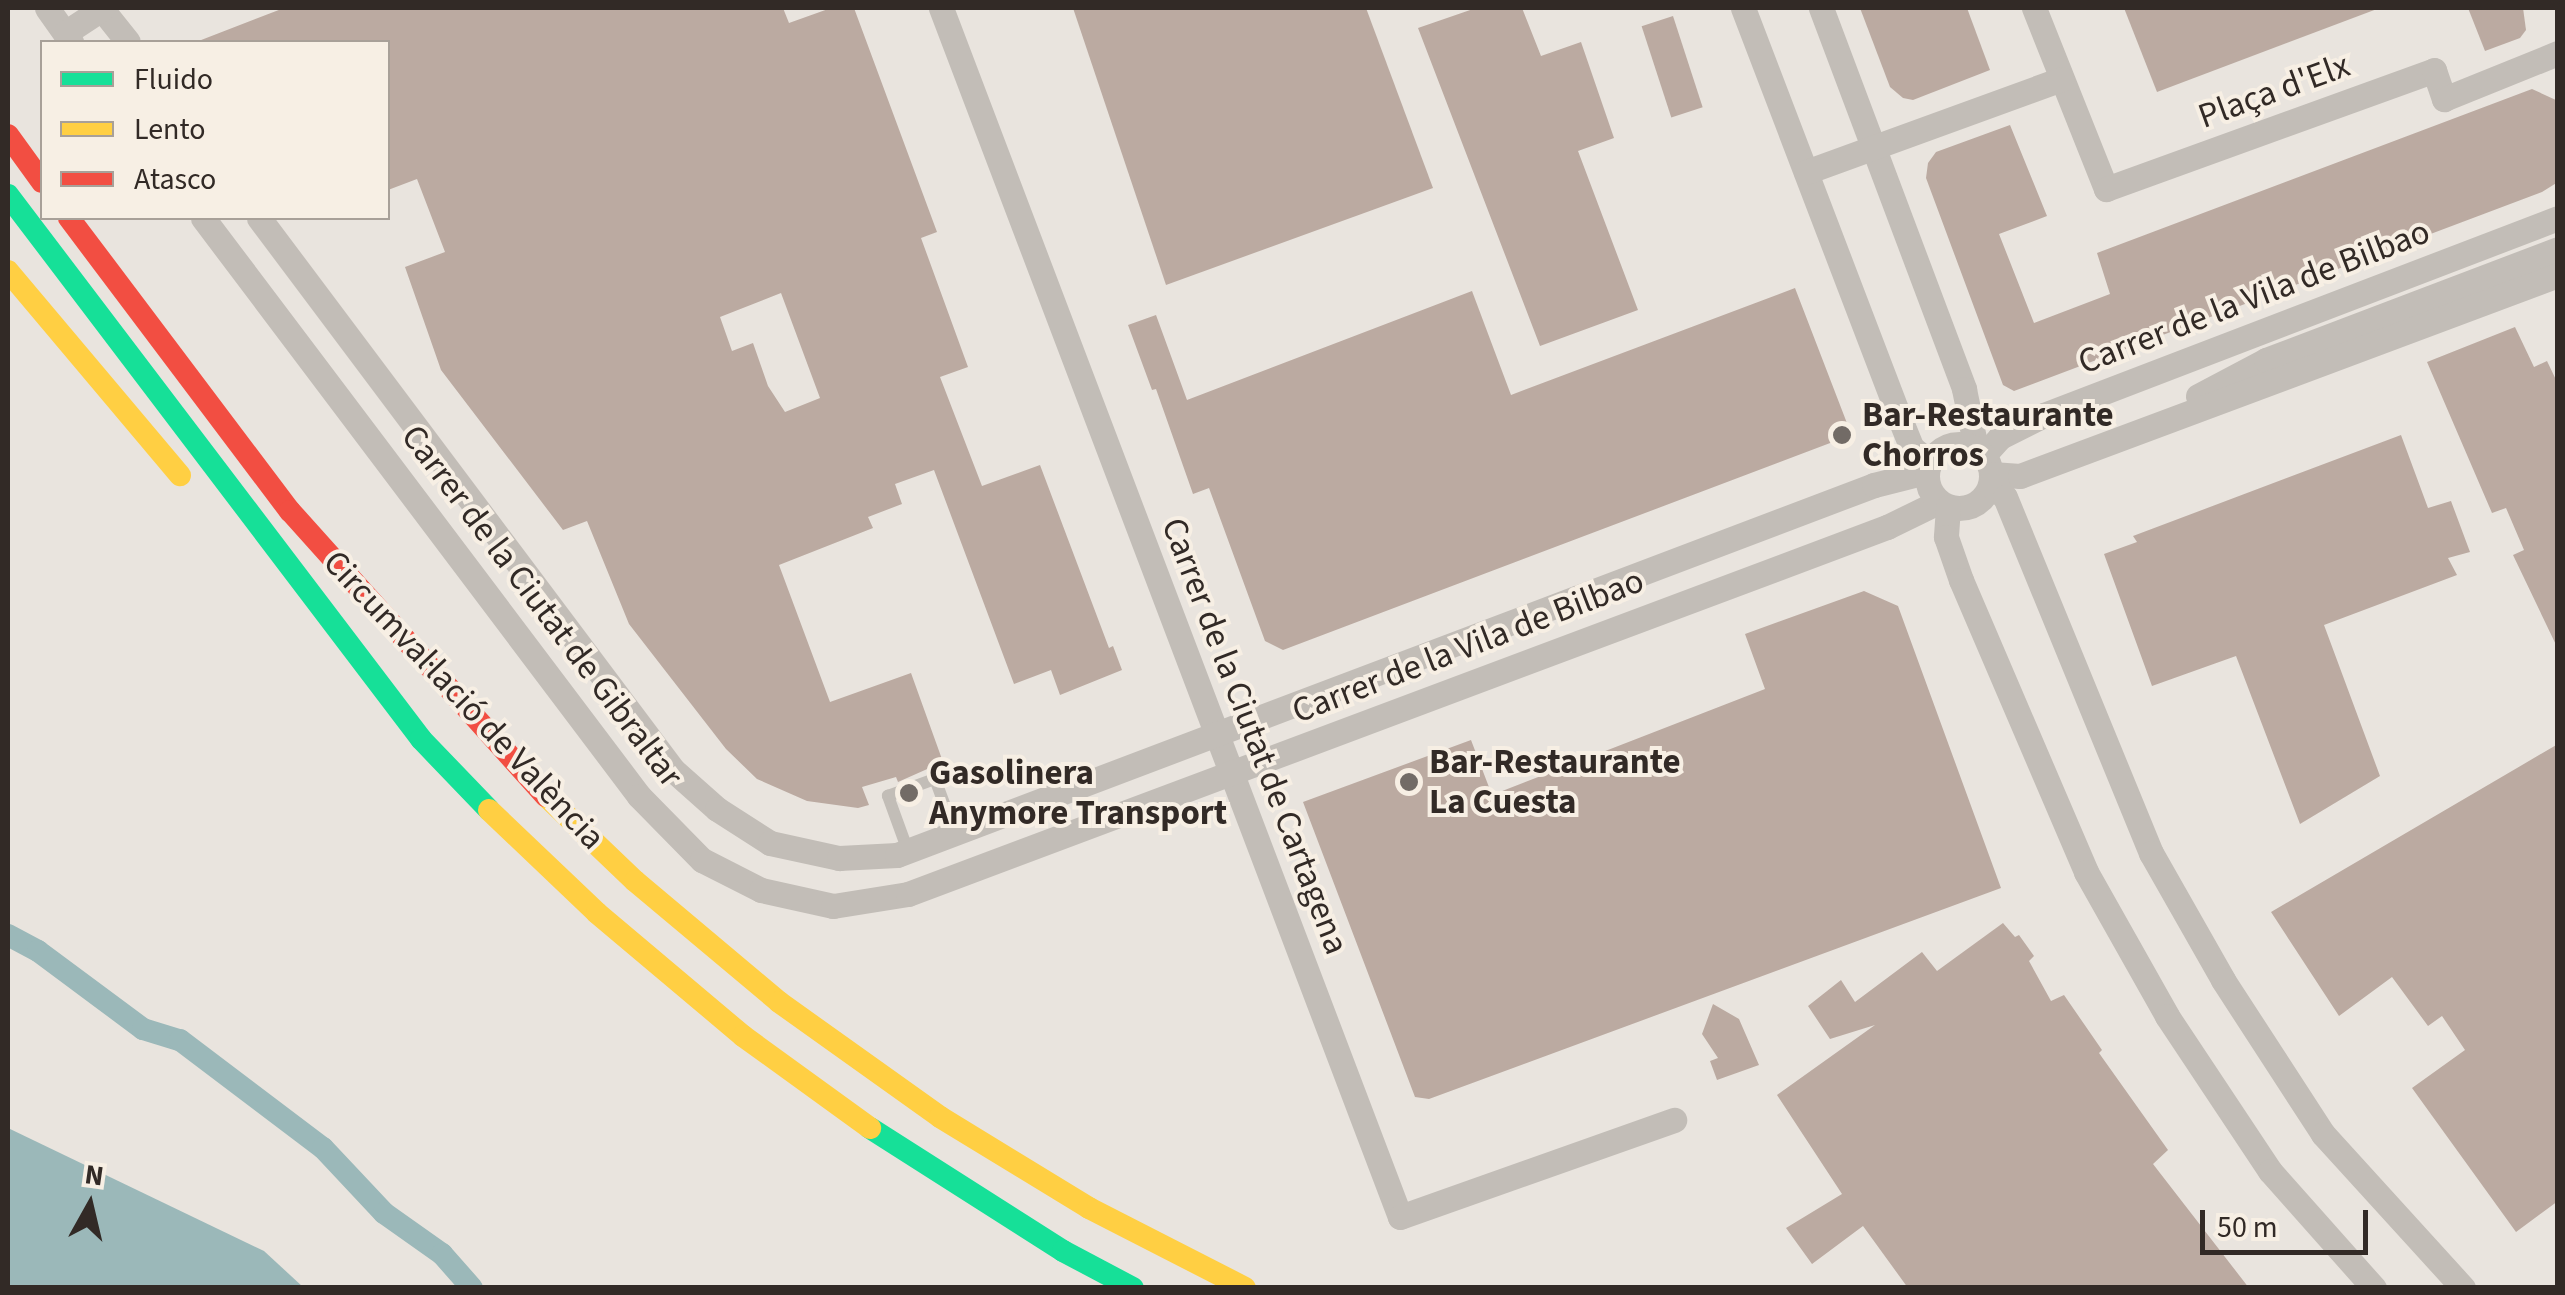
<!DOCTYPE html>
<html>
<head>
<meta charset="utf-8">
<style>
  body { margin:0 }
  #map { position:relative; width:2565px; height:1295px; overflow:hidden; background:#e9e4de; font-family:"Source Sans 3",sans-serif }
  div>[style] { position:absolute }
  .water>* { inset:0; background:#9bb8b9 }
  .canal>* { height:22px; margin:-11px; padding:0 11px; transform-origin:11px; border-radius:11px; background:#9bb8b9 }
  .building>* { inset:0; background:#bbaaa1; transform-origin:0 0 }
  .lane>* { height:12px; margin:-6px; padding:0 6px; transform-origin:6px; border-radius:6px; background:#c2bdb7 }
  .street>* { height:25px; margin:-12.5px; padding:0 12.5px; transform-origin:12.5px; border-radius:12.5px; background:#c2bdb7 }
  .street>.ring { margin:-12.5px; padding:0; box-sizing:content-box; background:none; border:25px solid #c2bdb7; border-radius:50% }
  .fast>* { height:22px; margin:-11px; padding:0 11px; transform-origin:11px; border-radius:11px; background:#16e098 }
  .slow>* { height:22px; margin:-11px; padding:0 11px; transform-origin:11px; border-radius:11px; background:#ffcf43 }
  .jam>* { height:22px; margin:-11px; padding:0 11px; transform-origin:11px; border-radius:11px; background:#f24e42 }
  .dots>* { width:28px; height:28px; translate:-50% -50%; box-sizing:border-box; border:5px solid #f7efe4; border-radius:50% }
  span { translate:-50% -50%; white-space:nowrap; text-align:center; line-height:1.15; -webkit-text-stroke:8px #f7efe4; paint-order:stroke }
  .street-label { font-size:35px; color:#322a26 }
  .poi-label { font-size:35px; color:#322a26; font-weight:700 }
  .left { translate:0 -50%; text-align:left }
  .frame { position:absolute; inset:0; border:10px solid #322a26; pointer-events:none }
  .legend { position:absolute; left:40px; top:40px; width:350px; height:180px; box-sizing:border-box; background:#f7efe4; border:2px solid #a8a098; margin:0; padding:12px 18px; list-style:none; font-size:30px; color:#322a26 }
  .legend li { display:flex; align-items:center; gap:20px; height:50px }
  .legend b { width:50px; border:2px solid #a8a098 }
  .north { position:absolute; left:40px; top:1155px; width:100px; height:100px; -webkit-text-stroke:8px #f7efe4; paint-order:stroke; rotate:8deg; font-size:28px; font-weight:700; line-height:40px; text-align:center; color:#322a26 }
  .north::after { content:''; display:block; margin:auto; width:35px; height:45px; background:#322a26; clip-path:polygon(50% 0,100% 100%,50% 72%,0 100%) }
  .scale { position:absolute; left:2200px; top:1210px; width:168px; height:45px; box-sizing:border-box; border:5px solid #322a26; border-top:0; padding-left:12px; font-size:30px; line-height:35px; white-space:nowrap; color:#322a26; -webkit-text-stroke:8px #f7efe4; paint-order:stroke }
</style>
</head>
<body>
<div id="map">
  <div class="water">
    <div style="clip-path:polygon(8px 1128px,264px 1251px,303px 1287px,8px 1287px)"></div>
  </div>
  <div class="canal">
    <div style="left:8px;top:935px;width:34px;rotate:28deg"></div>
    <div style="left:38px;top:951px;width:131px;rotate:36.6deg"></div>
    <div style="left:143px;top:1029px;width:39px;rotate:17deg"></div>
    <div style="left:180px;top:1040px;width:179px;rotate:37.1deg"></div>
    <div style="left:323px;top:1148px;width:89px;rotate:46.8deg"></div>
    <div style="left:384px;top:1213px;width:71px;rotate:35.3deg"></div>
    <div style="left:442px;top:1254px;width:45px;rotate:48.6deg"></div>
  </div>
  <div class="building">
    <div style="clip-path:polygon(evenodd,284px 8px,783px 8px,789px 23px,831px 8px,854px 8px,937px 232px,921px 238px,968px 367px,940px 377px,982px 486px,1040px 465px,1109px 648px,1113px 646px,1122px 670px,1060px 695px,1051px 670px,1014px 684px,934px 470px,895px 484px,902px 504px,868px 517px,873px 528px,779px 565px,830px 702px,911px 673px,943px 762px,898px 782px,896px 777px,862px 787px,869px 805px,858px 808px,807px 801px,757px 779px,726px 749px,629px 624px,587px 521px,563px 530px,441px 370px,405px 267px,445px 252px,417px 179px,388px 190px,388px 42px,196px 42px,284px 8px,781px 293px,820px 398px,785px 412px,768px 386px,753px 343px,732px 351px,720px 317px,781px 293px)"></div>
    <div style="clip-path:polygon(1073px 8px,1366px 8px,1433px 188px,1166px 285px)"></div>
    <div style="clip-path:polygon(1476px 8px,1522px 8px,1541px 56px,1581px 42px,1614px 138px,1578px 151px,1638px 310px,1540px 346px,1418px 28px)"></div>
    <div style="clip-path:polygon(1860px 8px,1967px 8px,1990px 70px,1913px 100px,1903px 98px,1890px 87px)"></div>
    <div style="clip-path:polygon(2124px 8px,2376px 8px,2377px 9px,2157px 92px)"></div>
    <div style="clip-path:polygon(2468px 8px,2523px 8px,2526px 30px,2520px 38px,2485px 51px)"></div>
    <div style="left:1673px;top:16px;width:96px;height:33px;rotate:72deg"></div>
    <div style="clip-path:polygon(2532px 89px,2558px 101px,2558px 182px,2542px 192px,2014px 391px,2003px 385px,1926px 178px,1928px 163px,1936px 152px,2010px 125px,2047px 216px,1999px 234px,2034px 323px,2110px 294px,2097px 253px)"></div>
    <div style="clip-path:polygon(1795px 288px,1850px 431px,1846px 437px,1283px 650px,1265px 641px,1209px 488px,1193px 494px,1156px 389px,1152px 390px,1128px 325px,1156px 315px,1187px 400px,1472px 291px,1511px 395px)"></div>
    <div style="clip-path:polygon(2515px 327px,2534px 367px,2547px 361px,2558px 384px,2558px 649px,2513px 555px,2524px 550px,2506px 508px,2492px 513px,2427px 362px)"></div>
    <div style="clip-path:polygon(2401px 435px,2428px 508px,2451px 501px,2470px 552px,2448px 558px,2457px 575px,2324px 625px,2380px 776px,2300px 824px,2236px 656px,2152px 686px,2104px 554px,2137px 542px,2133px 536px)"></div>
    <div style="clip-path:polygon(1864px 591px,1898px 606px,2001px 888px,1429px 1099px,1415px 1097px,1303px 802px,1471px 740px,1492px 795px,1765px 689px,1745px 634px)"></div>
    <div style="clip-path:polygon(2558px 744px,2558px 1201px,2516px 1232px,2412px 1088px,2465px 1050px,2442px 1016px,2428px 1026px,2392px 977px,2339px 1016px,2271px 912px)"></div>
    <div style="clip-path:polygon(2003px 923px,2015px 937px,2019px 935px,2034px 956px,2029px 961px,2051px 1001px,2064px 995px,2102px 1050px,2099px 1053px,2168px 1150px,2153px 1164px,2249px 1288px,1908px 1288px,1863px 1226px,1812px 1264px,1786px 1228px,1842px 1194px,1777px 1095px,1875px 1025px,1830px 1039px,1808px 1006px,1841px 980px,1855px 1002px,1922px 952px,1937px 971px)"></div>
    <div style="clip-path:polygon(1713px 1004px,1739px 1019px,1759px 1065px,1717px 1080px,1710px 1061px,1718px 1058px,1702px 1034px)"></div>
  </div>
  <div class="lane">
    <div style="left:908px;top:851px;width:59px;rotate:-110deg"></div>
    <div style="left:888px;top:796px;width:50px;rotate:-19.9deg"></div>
    <div style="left:935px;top:779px;width:58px;rotate:69.7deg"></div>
  </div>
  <div class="street">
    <div style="left:47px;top:8px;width:42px;rotate:54.8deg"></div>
    <div style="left:101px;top:8px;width:43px;rotate:51.5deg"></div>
    <div style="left:941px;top:8px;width:1293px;rotate:69.21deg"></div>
    <div style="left:1400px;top:1217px;width:291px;rotate:-19.5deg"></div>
    <div style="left:1743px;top:8px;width:435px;rotate:69.1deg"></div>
    <div style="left:1898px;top:414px;width:37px;rotate:68deg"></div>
    <div style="left:1912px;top:448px;width:23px;rotate:38deg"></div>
    <div style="left:1821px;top:8px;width:407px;rotate:69.4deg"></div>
    <div style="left:1964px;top:389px;width:60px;rotate:78.5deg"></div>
    <div style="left:2034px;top:8px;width:195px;rotate:68.3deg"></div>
    <div style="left:2106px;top:189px;width:349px;rotate:-19.9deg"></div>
    <div style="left:2434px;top:70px;width:31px;rotate:71deg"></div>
    <div style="left:2444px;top:99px;width:123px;rotate:-22deg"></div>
    <div style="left:65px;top:33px;width:45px;rotate:-33.3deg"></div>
    <div style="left:1806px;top:172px;width:272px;rotate:-20deg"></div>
    <div style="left:203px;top:218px;width:724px;rotate:52.97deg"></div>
    <div style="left:639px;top:796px;width:90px;rotate:45.5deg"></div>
    <div style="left:702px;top:860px;width:66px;rotate:27deg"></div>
    <div style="left:761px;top:890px;width:74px;rotate:12.5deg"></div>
    <div style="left:833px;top:906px;width:76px;rotate:-9.1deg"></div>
    <div style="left:908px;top:894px;width:1046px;rotate:-20.55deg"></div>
    <div style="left:1887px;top:527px;width:57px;rotate:-26.1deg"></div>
    <div style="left:259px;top:218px;width:690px;rotate:53.13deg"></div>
    <div style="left:673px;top:770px;width:59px;rotate:41.6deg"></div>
    <div style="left:717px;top:809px;width:63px;rotate:32.7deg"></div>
    <div style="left:770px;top:843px;width:71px;rotate:12.3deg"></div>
    <div style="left:839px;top:858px;width:58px;rotate:-3deg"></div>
    <div style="left:897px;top:855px;width:1045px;rotate:-20.74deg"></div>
    <div style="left:1874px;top:485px;width:54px;rotate:-14deg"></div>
    <div style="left:2198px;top:396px;width:77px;rotate:-27.9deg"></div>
    <div style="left:2266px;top:360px;width:312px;rotate:-20.8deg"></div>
    <div class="ring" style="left:1927px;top:444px;width:39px;height:39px"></div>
    <div style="left:1984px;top:455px;width:24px;rotate:-48deg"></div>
    <div style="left:2000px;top:437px;width:49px;rotate:-26.6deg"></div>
    <div style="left:2044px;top:415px;width:550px;rotate:-20.97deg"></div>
    <div style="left:1992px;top:474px;width:28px;rotate:4deg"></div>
    <div style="left:2020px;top:476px;width:574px;rotate:-20.49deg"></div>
    <div style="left:1991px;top:485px;width:18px;rotate:41deg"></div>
    <div style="left:2005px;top:497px;width:385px;rotate:67.7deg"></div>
    <div style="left:2151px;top:853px;width:146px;rotate:60.4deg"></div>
    <div style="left:2223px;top:980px;width:184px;rotate:57deg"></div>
    <div style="left:2323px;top:1134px;width:208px;rotate:47.7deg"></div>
    <div style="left:1948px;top:507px;width:30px;rotate:94deg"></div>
    <div style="left:1946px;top:537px;width:46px;rotate:70.8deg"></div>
    <div style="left:1961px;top:580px;width:318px;rotate:66.8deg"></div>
    <div style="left:2086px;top:872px;width:165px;rotate:60.6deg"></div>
    <div style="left:2167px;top:1016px;width:186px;rotate:56.4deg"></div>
    <div style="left:2270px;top:1171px;width:157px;rotate:48.4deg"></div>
  </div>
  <div class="fast">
    <div style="left:8px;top:195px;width:683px;rotate:52.79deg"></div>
    <div style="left:421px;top:739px;width:98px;rotate:46.2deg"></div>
    <div style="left:870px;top:1128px;width:229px;rotate:32.5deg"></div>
    <div style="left:1063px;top:1251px;width:79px;rotate:27.9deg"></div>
  </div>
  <div class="slow">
    <div style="left:8px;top:271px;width:267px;rotate:49.9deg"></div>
    <div style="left:546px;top:796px;width:123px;rotate:43.7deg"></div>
    <div style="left:635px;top:881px;width:188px;rotate:40deg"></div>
    <div style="left:779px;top:1002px;width:198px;rotate:35.5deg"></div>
    <div style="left:940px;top:1117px;width:175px;rotate:31.4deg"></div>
    <div style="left:1089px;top:1208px;width:175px;rotate:27.1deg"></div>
    <div style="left:489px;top:810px;width:149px;rotate:43.6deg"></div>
    <div style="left:597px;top:913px;width:191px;rotate:40.1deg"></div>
    <div style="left:743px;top:1036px;width:157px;rotate:35.9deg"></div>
  </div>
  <div class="jam">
    <div style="left:8px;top:135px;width:58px;rotate:54.1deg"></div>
    <div style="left:69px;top:218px;width:367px;rotate:53deg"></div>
    <div style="left:290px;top:511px;width:383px;rotate:48.1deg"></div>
  </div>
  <div class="dots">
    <div style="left:1842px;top:435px;background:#726b66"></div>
    <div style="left:1409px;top:782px;background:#726b66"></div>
    <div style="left:909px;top:793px;background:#726b66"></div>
  </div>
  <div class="street-label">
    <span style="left:2274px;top:91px;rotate:-20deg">Plaça d'Elx</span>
    <span style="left:2254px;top:297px;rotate:-21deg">Carrer de la Vila de Bilbao</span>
    <span style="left:542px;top:606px;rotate:53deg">Carrer de la Ciutat de Gibraltar</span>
    <span style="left:1468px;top:646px;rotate:-21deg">Carrer de la Vila de Bilbao</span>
    <span style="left:464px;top:700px;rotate:47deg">Circumval·lació de València</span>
    <span style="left:1255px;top:736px;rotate:69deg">Carrer de la Ciutat de Cartagena</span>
  </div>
  <div class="poi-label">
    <span class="left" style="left:1862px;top:435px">Bar-Restaurante<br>Chorros</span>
    <span class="left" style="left:1429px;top:782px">Bar-Restaurante<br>La Cuesta</span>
    <span class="left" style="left:929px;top:793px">Gasolinera<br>Anymore Transport</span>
  </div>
  <div class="frame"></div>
  <ul class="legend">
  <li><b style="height:12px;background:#16e098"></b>Fluido</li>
  <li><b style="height:12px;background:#ffcf43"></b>Lento</li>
  <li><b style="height:12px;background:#f24e42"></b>Atasco</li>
  </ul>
  <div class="north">N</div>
  <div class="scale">50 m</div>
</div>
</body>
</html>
